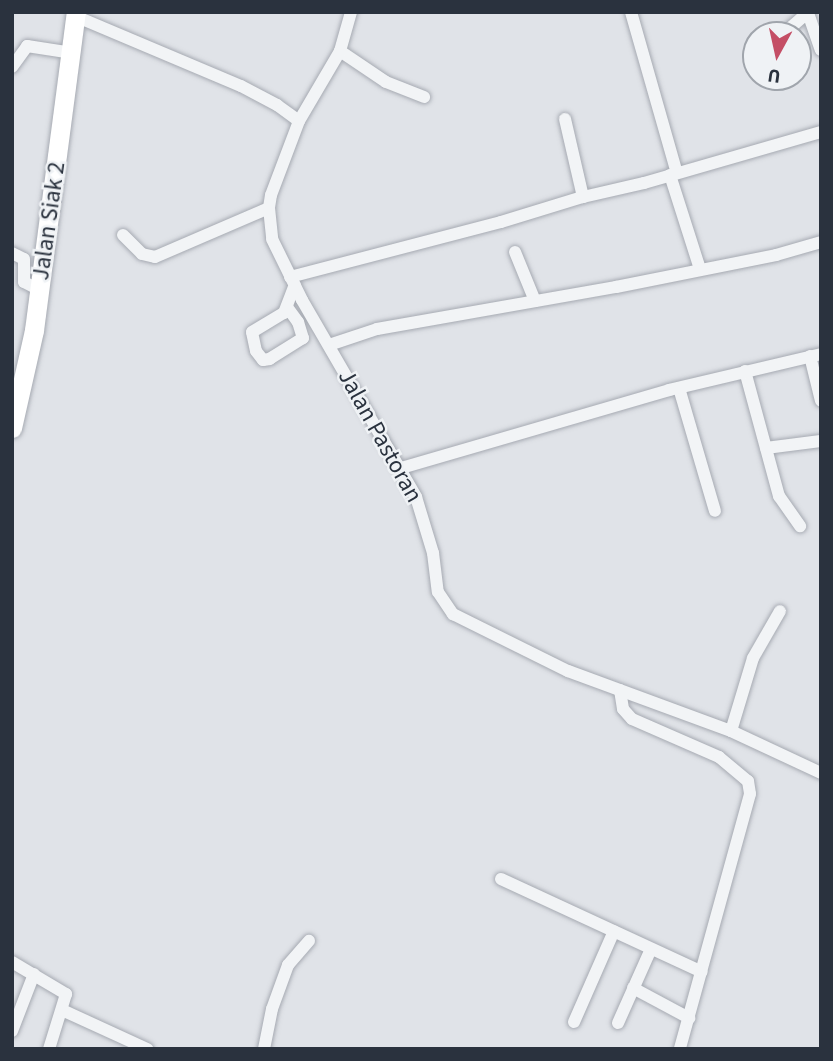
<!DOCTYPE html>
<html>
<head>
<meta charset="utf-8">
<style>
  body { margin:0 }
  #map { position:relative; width:833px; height:1061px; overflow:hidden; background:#e0e3e8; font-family:"Source Sans 3",sans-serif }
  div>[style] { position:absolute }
  .roads { filter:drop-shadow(0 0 2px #a6aab2) drop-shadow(0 0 2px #a6aab2) }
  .minor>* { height:12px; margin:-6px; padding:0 6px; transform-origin:6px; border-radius:6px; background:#f2f4f6 }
  .highway>* { height:19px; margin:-9.5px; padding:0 9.5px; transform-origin:9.5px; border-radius:9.5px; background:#fff }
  span { translate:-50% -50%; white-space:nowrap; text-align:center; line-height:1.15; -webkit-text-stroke:5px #eff2f5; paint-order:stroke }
  .street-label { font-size:24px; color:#2a323e }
  .frame { position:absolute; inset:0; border:14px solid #2a323e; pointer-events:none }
  .north { position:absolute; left:742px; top:21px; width:70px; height:70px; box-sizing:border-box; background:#eff2f5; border:2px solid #a0a5ac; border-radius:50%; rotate:188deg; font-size:19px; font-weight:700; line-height:28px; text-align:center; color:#2a323e }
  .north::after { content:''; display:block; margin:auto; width:24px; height:32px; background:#c44e65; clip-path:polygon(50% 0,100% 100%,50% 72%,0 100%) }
</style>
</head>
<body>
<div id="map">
  <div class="roads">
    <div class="minor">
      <div style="left:631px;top:12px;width:167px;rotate:74.1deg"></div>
      <div style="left:808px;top:13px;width:39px;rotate:71deg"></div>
      <div style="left:75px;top:16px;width:180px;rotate:22.9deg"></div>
      <div style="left:241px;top:86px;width:41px;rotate:27.8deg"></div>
      <div style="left:277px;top:105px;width:27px;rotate:36deg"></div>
      <div style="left:299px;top:121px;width:79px;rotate:110.7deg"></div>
      <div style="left:271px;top:195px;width:13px;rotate:99deg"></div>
      <div style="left:269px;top:208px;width:31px;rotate:84deg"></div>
      <div style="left:272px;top:239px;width:68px;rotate:63.8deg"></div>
      <div style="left:302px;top:300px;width:228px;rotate:59.9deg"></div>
      <div style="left:416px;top:497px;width:59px;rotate:73.1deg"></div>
      <div style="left:433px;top:553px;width:39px;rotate:83deg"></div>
      <div style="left:438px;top:592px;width:27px;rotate:56deg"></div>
      <div style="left:453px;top:614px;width:128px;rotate:26.4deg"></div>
      <div style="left:568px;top:671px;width:174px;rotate:20.2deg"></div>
      <div style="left:731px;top:731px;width:99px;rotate:25deg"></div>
      <div style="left:782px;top:35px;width:35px;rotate:-41deg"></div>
      <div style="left:340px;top:51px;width:55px;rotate:34deg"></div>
      <div style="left:386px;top:82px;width:41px;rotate:21.5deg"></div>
      <div style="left:12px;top:67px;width:26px;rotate:-54deg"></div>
      <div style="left:27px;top:46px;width:46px;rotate:8.8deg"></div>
      <div style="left:565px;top:119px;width:80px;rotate:77deg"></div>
      <div style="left:299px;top:121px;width:81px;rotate:-59.6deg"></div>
      <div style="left:340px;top:51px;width:41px;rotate:-74.2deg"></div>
      <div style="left:670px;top:175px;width:99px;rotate:72.3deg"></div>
      <div style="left:123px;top:235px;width:27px;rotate:45deg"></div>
      <div style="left:142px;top:254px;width:13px;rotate:13deg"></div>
      <div style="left:155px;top:257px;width:124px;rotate:-23.3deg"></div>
      <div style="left:515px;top:252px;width:53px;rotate:67.8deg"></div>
      <div style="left:12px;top:253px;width:13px;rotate:27deg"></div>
      <div style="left:24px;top:259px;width:23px;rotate:90deg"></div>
      <div style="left:24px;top:282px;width:18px;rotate:27deg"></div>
      <div style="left:290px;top:277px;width:218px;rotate:-14.6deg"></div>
      <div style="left:501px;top:222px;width:86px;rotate:-17deg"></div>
      <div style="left:583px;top:197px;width:63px;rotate:-12.9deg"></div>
      <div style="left:644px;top:183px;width:184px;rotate:-16.1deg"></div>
      <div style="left:287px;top:307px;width:19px;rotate:54deg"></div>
      <div style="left:298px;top:322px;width:17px;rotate:73deg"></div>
      <div style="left:303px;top:338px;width:39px;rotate:148deg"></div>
      <div style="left:270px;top:359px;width:7px;rotate:172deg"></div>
      <div style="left:263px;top:360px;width:11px;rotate:-128deg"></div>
      <div style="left:256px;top:351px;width:19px;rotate:-102deg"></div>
      <div style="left:252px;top:332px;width:37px;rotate:-31deg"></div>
      <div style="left:284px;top:313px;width:30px;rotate:-69deg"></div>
      <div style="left:329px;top:345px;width:51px;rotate:-18.4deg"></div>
      <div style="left:377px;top:329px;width:243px;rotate:-10deg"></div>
      <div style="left:616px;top:287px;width:163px;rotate:-11.3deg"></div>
      <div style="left:776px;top:255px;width:47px;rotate:-16.1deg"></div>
      <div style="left:810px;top:356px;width:46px;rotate:76.3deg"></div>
      <div style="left:745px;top:371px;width:130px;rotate:74.8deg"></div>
      <div style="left:779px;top:496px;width:37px;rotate:55deg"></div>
      <div style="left:679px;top:388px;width:128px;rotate:73.7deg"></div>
      <div style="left:766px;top:448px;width:55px;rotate:-7.3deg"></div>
      <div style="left:401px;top:468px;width:279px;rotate:-16.2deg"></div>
      <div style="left:669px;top:390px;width:156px;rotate:-13.3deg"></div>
      <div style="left:620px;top:690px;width:19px;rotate:81deg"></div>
      <div style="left:623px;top:709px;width:13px;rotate:48deg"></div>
      <div style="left:632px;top:719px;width:95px;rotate:23.6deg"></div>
      <div style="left:719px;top:757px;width:38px;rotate:40deg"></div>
      <div style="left:748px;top:781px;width:13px;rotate:81deg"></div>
      <div style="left:750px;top:794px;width:264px;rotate:105.4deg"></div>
      <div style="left:731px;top:731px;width:76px;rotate:-73.2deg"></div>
      <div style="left:753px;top:658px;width:54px;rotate:-60.1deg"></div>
      <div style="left:501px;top:879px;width:221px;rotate:24.8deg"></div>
      <div style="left:12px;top:962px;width:63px;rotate:30.7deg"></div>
      <div style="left:66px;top:994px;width:58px;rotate:107.2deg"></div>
      <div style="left:633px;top:988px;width:64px;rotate:28.2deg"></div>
      <div style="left:62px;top:1010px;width:94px;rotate:24.6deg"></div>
      <div style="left:574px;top:1022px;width:99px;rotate:-66.3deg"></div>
      <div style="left:618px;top:1023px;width:81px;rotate:-66deg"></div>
      <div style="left:12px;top:1031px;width:61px;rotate:-68.9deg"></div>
      <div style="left:264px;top:1049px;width:41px;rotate:-78.7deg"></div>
      <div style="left:272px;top:1009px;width:47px;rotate:-70deg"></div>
      <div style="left:288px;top:965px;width:32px;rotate:-49deg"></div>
    </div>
    <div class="highway">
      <div style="left:12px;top:428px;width:100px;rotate:-77.3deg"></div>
      <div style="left:34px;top:330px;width:321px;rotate:-82.5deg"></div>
    </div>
  </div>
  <div class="street-label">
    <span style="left:49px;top:221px;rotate:-82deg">Jalan Siak 2</span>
    <span style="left:380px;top:436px;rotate:61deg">Jalan Pastoran</span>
  </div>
  <div class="frame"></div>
  <div class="north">U</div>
</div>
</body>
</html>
